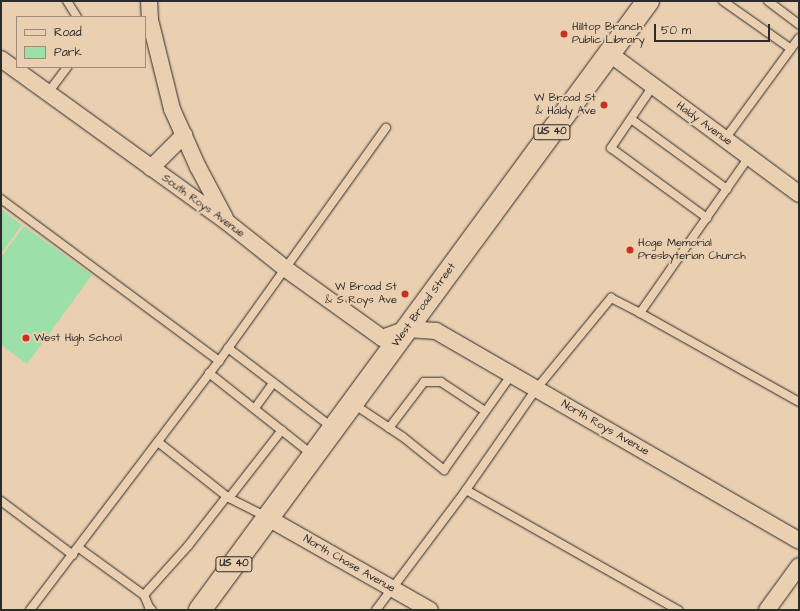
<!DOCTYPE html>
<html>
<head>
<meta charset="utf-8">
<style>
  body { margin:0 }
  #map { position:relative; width:800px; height:611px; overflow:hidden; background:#eacfb1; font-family:"Architects Daughter",sans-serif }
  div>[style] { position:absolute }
  .green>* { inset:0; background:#9ddfa9 }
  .roads { filter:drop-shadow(0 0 1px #2b2b2b) drop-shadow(0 0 1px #2b2b2b) }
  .service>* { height:8px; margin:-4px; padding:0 4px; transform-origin:4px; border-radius:4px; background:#eacfb1 }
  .minor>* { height:16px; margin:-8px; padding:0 8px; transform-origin:8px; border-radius:8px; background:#eacfb1 }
  .primary>* { height:22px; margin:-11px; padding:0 11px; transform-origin:11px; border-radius:11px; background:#eacfb1 }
  .dots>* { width:11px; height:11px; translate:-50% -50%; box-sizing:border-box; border:2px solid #eacfb1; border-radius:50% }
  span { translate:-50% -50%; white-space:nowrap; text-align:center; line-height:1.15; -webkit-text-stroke:4px #eacfb1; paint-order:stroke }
  .shield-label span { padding:1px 3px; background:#eacfb1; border:1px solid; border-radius:3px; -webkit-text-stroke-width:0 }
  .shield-label { font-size:10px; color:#2b2b2b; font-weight:700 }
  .poi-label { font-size:11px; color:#2b2b2b }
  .left { translate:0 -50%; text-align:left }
  .right { translate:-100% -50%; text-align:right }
  .street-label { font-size:11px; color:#2b2b2b }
  .frame { position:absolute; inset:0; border:2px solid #2b2b2b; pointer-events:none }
  .legend { position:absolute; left:16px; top:16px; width:130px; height:52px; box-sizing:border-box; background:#eacfb1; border:1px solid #9e8d7b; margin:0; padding:5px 7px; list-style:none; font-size:12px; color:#2b2b2b }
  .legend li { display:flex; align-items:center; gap:8px; height:20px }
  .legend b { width:20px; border:1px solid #9e8d7b }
  .scale { position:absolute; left:654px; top:24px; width:116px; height:18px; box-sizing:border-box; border:2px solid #2b2b2b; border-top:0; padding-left:5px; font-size:12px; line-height:14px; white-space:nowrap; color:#2b2b2b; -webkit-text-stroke:3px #eacfb1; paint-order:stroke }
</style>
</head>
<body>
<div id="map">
  <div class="green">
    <div style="clip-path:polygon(1px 209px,22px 225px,1px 254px)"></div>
    <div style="clip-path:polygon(24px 226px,92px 275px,27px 364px,1px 345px,1px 257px)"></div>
  </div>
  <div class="roads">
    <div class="service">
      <div style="left:67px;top:1px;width:19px;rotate:58deg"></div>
      <div style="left:723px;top:1px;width:83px;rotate:35.2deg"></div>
      <div style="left:768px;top:1px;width:39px;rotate:37deg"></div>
      <div style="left:653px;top:86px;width:75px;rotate:124.1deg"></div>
      <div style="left:611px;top:148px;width:119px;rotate:36.1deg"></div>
      <div style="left:47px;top:94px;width:34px;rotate:-53deg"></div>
      <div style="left:631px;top:119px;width:119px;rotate:36.1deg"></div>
      <div style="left:725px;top:139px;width:125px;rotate:-53.8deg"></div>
      <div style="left:1px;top:199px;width:272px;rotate:36.6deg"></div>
      <div style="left:640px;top:313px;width:182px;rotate:29.2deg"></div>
      <div style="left:228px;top:348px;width:132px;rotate:37.3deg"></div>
      <div style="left:209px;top:373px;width:132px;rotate:38.3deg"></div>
      <div style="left:352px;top:403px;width:61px;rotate:33.7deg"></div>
      <div style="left:403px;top:437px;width:53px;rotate:38.8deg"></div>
      <div style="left:444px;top:470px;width:118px;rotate:-54.7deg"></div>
      <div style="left:255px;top:408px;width:31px;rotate:-54deg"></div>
      <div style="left:389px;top:428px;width:58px;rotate:-52.7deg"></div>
      <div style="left:424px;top:382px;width:17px"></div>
      <div style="left:441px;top:382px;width:53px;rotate:33.4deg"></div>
      <div style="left:158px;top:442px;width:90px;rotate:38.3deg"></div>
      <div style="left:229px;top:498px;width:42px;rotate:26.6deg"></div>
      <div style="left:466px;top:490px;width:244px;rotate:29.5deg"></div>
      <div style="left:229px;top:498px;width:86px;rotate:-52.1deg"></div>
      <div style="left:1px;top:501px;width:90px;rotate:36.9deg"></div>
      <div style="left:79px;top:548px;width:80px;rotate:35.9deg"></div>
      <div style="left:144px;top:595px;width:13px;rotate:67deg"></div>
      <div style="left:149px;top:607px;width:4px;rotate:45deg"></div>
      <div style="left:144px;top:595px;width:66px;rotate:-48.1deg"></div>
      <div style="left:188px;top:546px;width:63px;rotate:-52deg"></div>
      <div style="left:30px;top:610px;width:313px;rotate:-52.8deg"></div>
      <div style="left:219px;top:361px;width:287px;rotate:-54.4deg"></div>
      <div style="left:376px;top:610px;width:150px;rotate:-53.1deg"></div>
      <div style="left:466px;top:490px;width:124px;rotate:-55.2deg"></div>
      <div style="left:537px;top:388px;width:117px;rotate:-50.6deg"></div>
      <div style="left:611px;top:298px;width:33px;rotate:27deg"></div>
      <div style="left:640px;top:313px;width:190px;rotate:-55.1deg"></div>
    </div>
    <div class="minor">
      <div style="left:149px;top:1px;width:19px;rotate:87deg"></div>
      <div style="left:150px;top:20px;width:92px;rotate:76.1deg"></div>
      <div style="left:172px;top:109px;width:64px;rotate:65.9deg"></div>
      <div style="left:198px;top:167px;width:58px;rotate:62.1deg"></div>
      <div style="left:610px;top:54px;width:235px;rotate:36.5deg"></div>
      <div style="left:1px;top:59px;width:279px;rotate:35.8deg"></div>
      <div style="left:227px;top:222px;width:75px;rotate:38.5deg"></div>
      <div style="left:286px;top:269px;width:118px;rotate:35.7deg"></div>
      <div style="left:382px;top:338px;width:27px;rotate:-20deg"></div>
      <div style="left:407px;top:329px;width:29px;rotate:4deg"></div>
      <div style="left:436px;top:331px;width:419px;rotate:30deg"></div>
      <div style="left:151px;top:168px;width:47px;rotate:-45deg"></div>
      <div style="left:268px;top:518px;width:186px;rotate:29.6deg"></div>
      <div style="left:767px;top:610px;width:54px;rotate:-54deg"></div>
    </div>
    <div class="primary">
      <div style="left:200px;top:610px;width:756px;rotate:-53.66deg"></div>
    </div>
  </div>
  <div class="dots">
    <div style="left:564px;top:34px;background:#c8321e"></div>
    <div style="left:604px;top:105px;background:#c8321e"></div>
    <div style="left:630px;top:250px;background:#c8321e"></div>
    <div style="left:405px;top:294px;background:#c8321e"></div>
    <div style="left:26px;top:338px;background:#c8321e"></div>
  </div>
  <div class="shield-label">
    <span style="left:552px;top:132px">US 40</span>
    <span style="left:234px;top:564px">US 40</span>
  </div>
  <div class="poi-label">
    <span class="left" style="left:572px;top:34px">Hilltop Branch<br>Public Library</span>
    <span class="right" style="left:596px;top:105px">W Broad St<br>&amp; Haldy Ave</span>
    <span class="left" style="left:638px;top:250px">Hoge Memorial<br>Presbyterian Church</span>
    <span class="right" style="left:397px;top:294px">W Broad St<br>&amp; S Roys Ave</span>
    <span class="left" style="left:34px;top:338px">West High School</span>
  </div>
  <div class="street-label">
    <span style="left:704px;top:124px;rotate:36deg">Haldy Avenue</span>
    <span style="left:203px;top:206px;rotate:36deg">South Roys Avenue</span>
    <span style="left:424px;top:305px;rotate:-54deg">West Broad Street</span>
    <span style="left:605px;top:428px;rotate:30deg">North Roys Avenue</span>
    <span style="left:349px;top:564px;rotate:30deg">North Chase Avenue</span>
  </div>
  <div class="frame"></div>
  <ul class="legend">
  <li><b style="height:5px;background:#eacfb1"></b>Road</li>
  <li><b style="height:11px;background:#9ddfa9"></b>Park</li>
  </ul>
  <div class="scale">50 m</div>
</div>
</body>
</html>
